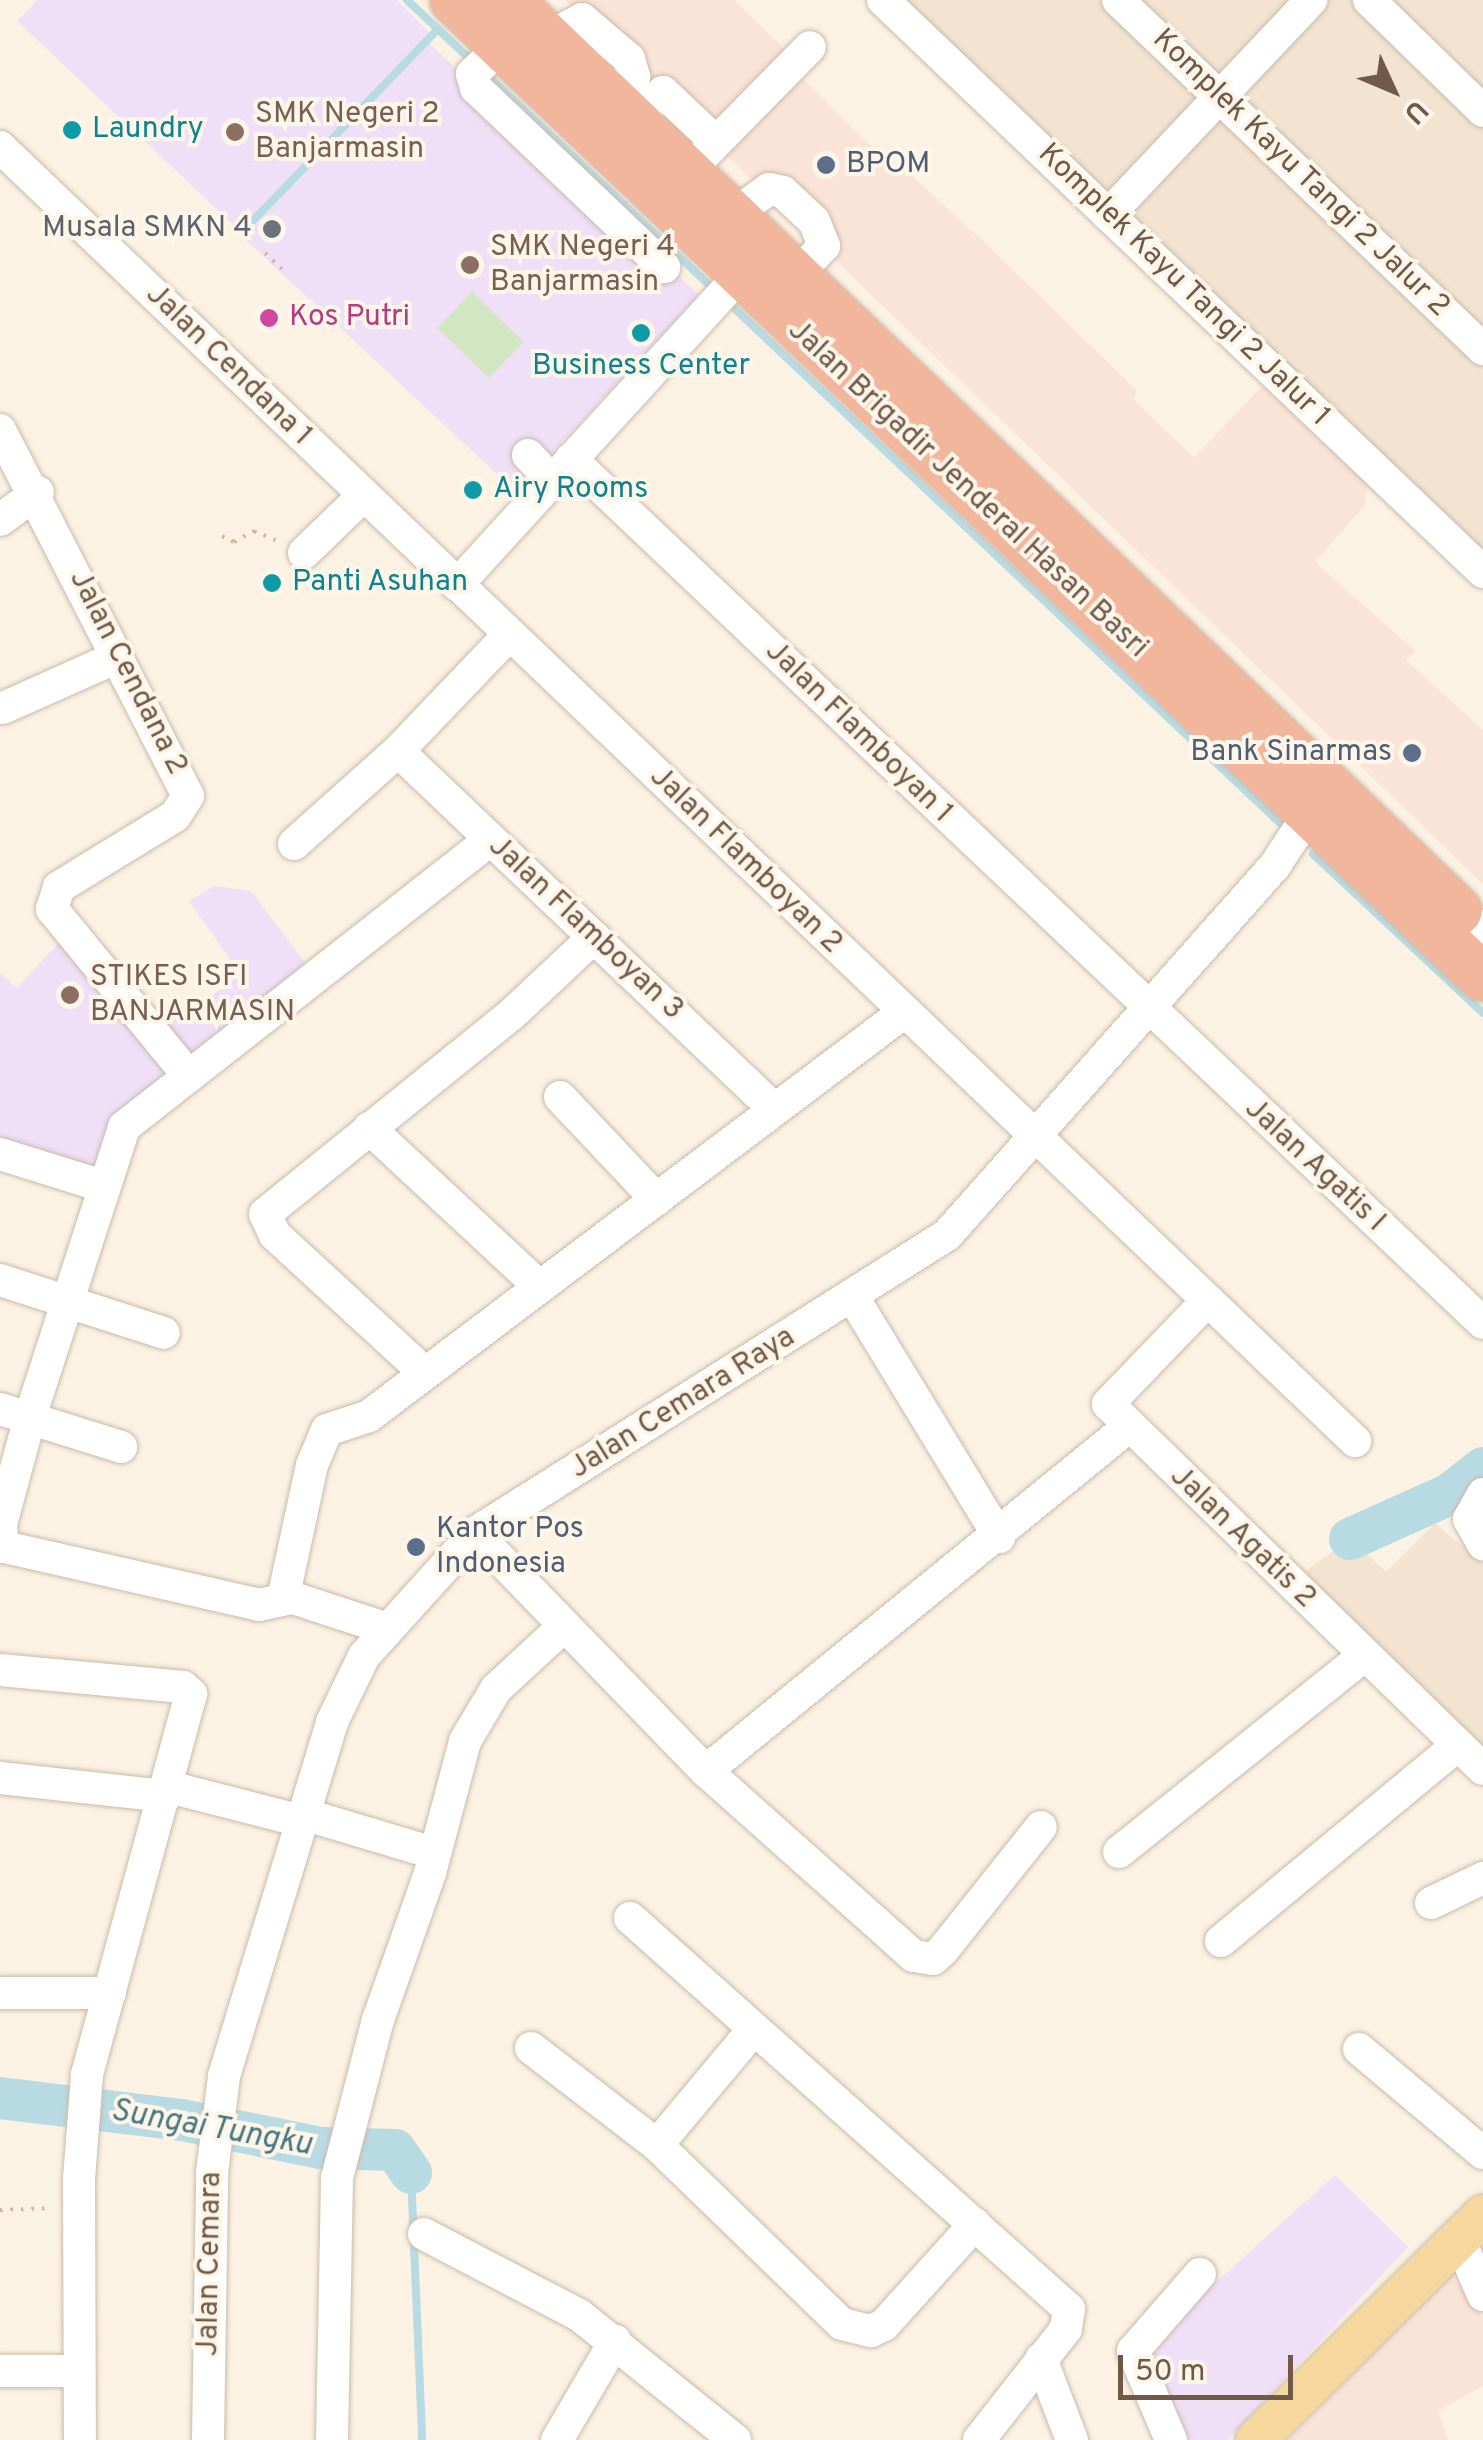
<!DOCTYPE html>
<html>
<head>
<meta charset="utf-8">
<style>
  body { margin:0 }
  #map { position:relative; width:1483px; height:2440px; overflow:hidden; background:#fbf2e3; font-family:Overpass,sans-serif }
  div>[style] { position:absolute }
  .residential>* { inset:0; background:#f2e4d1 }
  .commercial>* { inset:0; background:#fae3d7 }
  .education>* { inset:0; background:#efdff7; transform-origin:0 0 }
  .green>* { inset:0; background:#d0e7c2; transform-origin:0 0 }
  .stream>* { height:8px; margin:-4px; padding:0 4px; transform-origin:4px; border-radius:4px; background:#b8dbe3 }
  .river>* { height:42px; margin:-21px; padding:0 21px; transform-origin:21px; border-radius:21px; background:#b8dbe3 }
  .path>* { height:4px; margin-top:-2px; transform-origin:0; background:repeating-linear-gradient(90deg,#d3b59f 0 2.5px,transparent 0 10.5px) }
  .roads { filter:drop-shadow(0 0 2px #cbbaaa) drop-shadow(0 0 2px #cbbaaa) }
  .minor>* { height:32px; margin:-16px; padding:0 16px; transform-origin:16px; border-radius:16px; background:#fff }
  .major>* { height:40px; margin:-20px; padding:0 20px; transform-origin:20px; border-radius:20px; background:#f6d89e }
  .highway>* { height:48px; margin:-24px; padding:0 24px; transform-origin:24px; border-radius:24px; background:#f2b69d }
  .dots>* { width:28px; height:28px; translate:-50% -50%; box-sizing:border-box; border:5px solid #fef6e8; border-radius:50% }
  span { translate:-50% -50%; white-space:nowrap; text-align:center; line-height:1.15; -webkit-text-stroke:8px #fef6e8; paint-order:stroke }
  .education-label { font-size:30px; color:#785e54 }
  .left { translate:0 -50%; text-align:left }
  .culture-label { font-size:30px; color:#0d838f }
  .service-label { font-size:30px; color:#4e5e75 }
  .right { translate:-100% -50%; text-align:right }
  .street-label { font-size:30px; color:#71594a }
  .worship-label { font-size:30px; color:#5b616d }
  .hotel-label { font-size:30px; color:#b23c85 }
  .water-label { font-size:32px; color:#467783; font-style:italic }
  .north { position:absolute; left:1343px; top:40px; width:100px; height:100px; -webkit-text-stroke:8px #fef6e8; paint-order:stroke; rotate:134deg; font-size:28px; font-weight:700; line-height:40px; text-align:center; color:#71594a }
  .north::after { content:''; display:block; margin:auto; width:35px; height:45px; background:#71594a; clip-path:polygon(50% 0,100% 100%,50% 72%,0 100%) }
  .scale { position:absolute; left:1118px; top:2355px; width:175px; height:45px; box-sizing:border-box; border:5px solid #71594a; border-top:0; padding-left:12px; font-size:30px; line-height:35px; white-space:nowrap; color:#71594a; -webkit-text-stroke:8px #fef6e8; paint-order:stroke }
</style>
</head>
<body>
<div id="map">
  <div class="residential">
    <div style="clip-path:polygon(902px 0,1483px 0,1483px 561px)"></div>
    <div style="clip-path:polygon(1435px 1523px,1483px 1563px,1483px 1765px,1294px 1579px,1351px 1539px,1386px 1572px)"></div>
  </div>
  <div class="commercial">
    <div style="clip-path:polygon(565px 0,734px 0,801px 65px,795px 71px,893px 168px,899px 164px,981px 239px,1138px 392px,1133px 399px,1194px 458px,1262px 386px,1367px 484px,1366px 504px,1315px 562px,1415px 651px,1406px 660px,1483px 730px,1483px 884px)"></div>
    <div style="clip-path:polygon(1452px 2275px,1483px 2317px,1483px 2386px,1438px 2411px,1448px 2440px,1288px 2440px)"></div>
  </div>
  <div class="education">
    <div style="clip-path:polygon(37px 0,397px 0,431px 34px,240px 231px,17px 21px)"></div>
    <div style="left:427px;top:41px;width:372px;height:269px;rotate:43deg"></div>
    <div style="clip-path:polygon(214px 886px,251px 891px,312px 972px,123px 1116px,113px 1115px,95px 1177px,0 1147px,0 973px,17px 988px,64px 937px,161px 1029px,224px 987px,214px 969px,230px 959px,189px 901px)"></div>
    <div style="clip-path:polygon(1335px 2175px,1408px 2247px,1228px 2440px,1186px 2440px,1144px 2347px)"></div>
  </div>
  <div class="green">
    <div style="left:472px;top:292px;width:72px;height:50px;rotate:44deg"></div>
  </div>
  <div class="stream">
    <div style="left:407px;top:0;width:88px;rotate:43.2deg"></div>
    <div style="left:485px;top:73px;width:306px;rotate:43.4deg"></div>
    <div style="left:244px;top:230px;width:279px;rotate:-46deg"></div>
    <div style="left:735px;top:309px;width:753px;rotate:43.33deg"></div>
    <div style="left:1313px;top:854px;width:233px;rotate:43.1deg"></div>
    <div style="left:411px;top:2173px;width:267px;rotate:87.6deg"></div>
  </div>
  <div class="river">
    <div style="left:1350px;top:1539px;width:110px;rotate:-24.2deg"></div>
    <div style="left:1450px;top:1494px;width:42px;rotate:-38.2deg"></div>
    <div style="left:0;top:2098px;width:183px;rotate:6.9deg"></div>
    <div style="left:182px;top:2120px;width:142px;rotate:11.4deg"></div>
    <div style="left:321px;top:2148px;width:74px;rotate:1.5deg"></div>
    <div style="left:395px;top:2150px;width:28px;rotate:55deg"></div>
  </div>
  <div class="path">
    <div style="left:265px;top:253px;width:23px;rotate:43deg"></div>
    <div style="left:222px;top:536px;width:13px;rotate:27deg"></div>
    <div style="left:234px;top:542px;width:23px;rotate:-29deg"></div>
    <div style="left:254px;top:531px;width:25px;rotate:23deg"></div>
    <div style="left:0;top:2210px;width:50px;rotate:-2.3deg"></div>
  </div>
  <div class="roads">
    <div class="minor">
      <div style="left:883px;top:0;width:829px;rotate:43.63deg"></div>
      <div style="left:1118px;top:0;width:505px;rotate:43.72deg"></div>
      <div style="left:1369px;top:0;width:159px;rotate:44.2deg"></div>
      <div style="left:547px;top:38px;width:40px;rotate:-28deg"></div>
      <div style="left:582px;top:19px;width:62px;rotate:40.4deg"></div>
      <div style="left:629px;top:59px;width:19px;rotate:74deg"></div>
      <div style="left:634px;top:77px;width:32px;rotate:122deg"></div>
      <div style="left:502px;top:46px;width:41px;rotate:137deg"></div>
      <div style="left:472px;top:74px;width:15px;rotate:74deg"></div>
      <div style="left:476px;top:88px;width:260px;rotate:43.6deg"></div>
      <div style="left:634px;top:121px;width:41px;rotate:-45deg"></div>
      <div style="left:663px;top:92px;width:73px;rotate:43.3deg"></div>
      <div style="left:0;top:147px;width:1874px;rotate:43.68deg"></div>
      <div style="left:687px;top:172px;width:175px;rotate:-45.5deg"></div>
      <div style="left:1108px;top:215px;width:296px;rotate:-46.6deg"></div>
      <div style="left:732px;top:216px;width:46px;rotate:-36.1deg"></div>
      <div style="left:769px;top:189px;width:14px;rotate:12deg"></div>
      <div style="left:783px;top:192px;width:42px;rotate:43.1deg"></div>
      <div style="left:814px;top:221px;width:27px;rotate:68deg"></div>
      <div style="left:824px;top:246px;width:42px;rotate:134deg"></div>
      <div style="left:0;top:430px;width:411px;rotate:62.8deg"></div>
      <div style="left:188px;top:796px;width:24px;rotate:123deg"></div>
      <div style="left:175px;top:816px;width:136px;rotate:148.5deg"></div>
      <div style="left:59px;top:887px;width:23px;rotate:108deg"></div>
      <div style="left:52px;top:909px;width:215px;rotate:50.7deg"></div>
      <div style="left:528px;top:455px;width:35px;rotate:47deg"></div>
      <div style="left:571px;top:459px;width:1256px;rotate:43.45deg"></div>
      <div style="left:0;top:520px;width:47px;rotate:-36.4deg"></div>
      <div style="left:304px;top:553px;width:82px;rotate:-44deg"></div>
      <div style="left:457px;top:585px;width:420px;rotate:-47.6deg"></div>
      <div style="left:3px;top:708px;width:123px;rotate:-24.1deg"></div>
      <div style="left:398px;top:751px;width:516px;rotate:43.59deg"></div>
      <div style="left:294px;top:844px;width:140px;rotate:-41.8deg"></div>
      <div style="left:398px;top:751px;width:161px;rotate:-46.3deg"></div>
      <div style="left:1479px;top:931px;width:6px;rotate:-51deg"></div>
      <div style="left:560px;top:1097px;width:141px;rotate:46.7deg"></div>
      <div style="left:369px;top:1128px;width:233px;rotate:42.9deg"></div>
      <div style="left:0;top:1154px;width:108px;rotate:17.3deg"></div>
      <div style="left:0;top:1280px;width:172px;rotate:17.9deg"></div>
      <div style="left:854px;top:1299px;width:279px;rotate:58.6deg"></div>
      <div style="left:1207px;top:1301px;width:143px;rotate:133.9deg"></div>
      <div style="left:1108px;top:1404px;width:523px;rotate:44.23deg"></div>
      <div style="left:424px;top:1372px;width:202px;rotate:-137.4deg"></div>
      <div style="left:275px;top:1235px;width:23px;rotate:-115deg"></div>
      <div style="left:265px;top:1214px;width:316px;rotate:-39deg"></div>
      <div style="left:511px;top:1015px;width:114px;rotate:-43.2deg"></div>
      <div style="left:0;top:1409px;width:127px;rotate:17.4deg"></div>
      <div style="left:1483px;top:1494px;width:29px;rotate:119deg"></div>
      <div style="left:1469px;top:1519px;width:29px;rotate:61deg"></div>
      <div style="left:475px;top:1533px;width:332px;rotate:45.9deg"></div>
      <div style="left:706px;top:1771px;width:278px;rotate:41.7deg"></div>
      <div style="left:914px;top:1956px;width:19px;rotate:9deg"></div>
      <div style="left:933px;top:1959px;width:13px;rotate:-42deg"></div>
      <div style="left:943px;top:1950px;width:157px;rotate:-51.5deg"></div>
      <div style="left:0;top:1546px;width:266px;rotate:12.8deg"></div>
      <div style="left:259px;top:1605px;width:35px;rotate:-12deg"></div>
      <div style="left:293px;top:1598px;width:97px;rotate:18.1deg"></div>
      <div style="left:2px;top:1547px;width:23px;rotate:-92deg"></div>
      <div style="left:1px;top:1524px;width:111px;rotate:-74.8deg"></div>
      <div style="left:30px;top:1417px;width:305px;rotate:-72deg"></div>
      <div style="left:124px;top:1127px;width:465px;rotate:-38.1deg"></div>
      <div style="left:283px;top:1599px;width:137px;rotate:-77.8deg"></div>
      <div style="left:312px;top:1465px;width:38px;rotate:-67deg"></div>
      <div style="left:327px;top:1430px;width:44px;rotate:-18.4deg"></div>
      <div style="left:369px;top:1416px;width:669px;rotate:-37.04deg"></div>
      <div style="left:0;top:1670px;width:184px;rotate:5.3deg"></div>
      <div style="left:183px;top:1687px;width:11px;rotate:41deg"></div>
      <div style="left:191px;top:1694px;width:395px;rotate:105.3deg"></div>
      <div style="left:87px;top:2075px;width:103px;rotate:94.4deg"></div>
      <div style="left:79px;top:2178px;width:262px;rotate:89.8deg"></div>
      <div style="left:706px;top:1771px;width:543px;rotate:-39.17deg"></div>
      <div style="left:0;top:1778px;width:167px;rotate:6.2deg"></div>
      <div style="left:169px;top:1787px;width:136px;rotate:14.4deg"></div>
      <div style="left:303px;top:1814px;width:137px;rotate:16.6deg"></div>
      <div style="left:1119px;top:1852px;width:314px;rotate:-38.7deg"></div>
      <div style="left:1431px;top:1903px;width:58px;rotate:-25.7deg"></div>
      <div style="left:630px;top:1918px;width:588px;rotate:41.69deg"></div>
      <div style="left:1069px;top:2309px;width:20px;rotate:99deg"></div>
      <div style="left:1066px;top:2329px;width:141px;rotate:128.1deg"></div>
      <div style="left:1221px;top:1941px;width:308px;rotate:-39.6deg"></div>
      <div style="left:0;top:1993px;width:110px"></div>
      <div style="left:531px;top:2048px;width:159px;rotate:37.6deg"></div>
      <div style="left:657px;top:2145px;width:257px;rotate:44.1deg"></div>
      <div style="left:842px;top:2324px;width:30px;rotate:14deg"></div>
      <div style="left:871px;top:2331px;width:14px;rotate:-25deg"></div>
      <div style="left:884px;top:2325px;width:136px;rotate:-48deg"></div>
      <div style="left:1359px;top:2049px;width:162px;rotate:40deg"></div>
      <div style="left:657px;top:2145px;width:151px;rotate:-50.1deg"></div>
      <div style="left:424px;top:2234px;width:175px;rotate:27.6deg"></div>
      <div style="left:579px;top:2315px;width:200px;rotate:38.7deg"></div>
      <div style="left:1459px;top:2239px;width:61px;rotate:66.8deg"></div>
      <div style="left:1041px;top:2359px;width:87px;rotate:69.1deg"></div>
      <div style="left:0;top:2371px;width:76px"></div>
      <div style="left:208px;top:2440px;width:267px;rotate:-89.1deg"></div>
      <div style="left:212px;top:2173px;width:98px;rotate:-82.9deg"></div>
      <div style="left:224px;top:2076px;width:370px;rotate:-73deg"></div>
      <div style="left:332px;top:1722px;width:73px;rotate:-64.1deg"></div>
      <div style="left:364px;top:1656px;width:166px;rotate:-47.9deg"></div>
      <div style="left:475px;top:1533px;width:558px;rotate:-32.27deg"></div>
      <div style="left:947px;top:1235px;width:492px;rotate:-48.4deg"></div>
      <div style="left:1274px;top:867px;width:84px;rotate:-56.7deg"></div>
      <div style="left:332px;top:2440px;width:262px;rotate:-88.9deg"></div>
      <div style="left:337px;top:2178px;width:163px;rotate:-75.5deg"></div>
      <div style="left:378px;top:2020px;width:156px;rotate:-70.5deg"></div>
      <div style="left:430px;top:1873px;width:137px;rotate:-75.1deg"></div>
      <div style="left:465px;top:1741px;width:61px;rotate:-59.2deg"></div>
      <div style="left:496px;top:1689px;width:93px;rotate:-42.8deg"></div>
      <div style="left:557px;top:2440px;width:115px;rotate:-59.6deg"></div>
      <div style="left:1171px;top:2440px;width:97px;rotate:-113.1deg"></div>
      <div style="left:1133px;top:2351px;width:102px;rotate:-49deg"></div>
    </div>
    <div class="major">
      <div style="left:1256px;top:2440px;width:320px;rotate:-44.7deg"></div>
    </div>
    <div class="highway">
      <div style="left:454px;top:0;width:1419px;rotate:43.52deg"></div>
      <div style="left:508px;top:0;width:1316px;rotate:43.8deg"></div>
    </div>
  </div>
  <div class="dots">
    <div style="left:72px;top:130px;background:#0f9aa8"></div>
    <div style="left:235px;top:132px;background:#8d6e63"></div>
    <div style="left:826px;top:165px;background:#5c6f8a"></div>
    <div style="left:272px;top:229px;background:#6b7280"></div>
    <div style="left:470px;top:265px;background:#8d6e63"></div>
    <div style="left:269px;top:318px;background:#d1479c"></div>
    <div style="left:641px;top:333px;background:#0f9aa8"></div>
    <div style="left:473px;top:490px;background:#0f9aa8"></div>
    <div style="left:272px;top:583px;background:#0f9aa8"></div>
    <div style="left:1412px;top:753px;background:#5c6f8a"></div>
    <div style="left:70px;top:995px;background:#8d6e63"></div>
    <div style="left:416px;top:1547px;background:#5c6f8a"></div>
  </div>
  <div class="education-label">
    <span class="left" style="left:255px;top:132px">SMK Negeri 2<br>Banjarmasin</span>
    <span class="left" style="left:490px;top:265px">SMK Negeri 4<br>Banjarmasin</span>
    <span class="left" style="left:90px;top:995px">STIKES ISFI<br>BANJARMASIN</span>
  </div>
  <div class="culture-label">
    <span class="left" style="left:92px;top:130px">Laundry</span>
    <span style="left:641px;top:367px">Business Center</span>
    <span class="left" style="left:493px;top:490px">Airy Rooms</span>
    <span class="left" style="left:292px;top:583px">Panti Asuhan</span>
  </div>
  <div class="service-label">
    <span class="left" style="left:846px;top:165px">BPOM</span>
    <span class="right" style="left:1392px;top:753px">Bank Sinarmas</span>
    <span class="left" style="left:436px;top:1547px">Kantor Pos<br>Indonesia</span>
  </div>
  <div class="street-label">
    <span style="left:1300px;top:174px;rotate:44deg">Komplek Kayu Tangi 2 Jalur 2</span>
    <span style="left:1183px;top:286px;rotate:44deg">Komplek Kayu Tangi 2 Jalur 1</span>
    <span style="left:228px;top:366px;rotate:44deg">Jalan Cendana 1</span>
    <span style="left:967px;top:490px;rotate:43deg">Jalan Brigadir Jenderal Hasan Basri</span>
    <span style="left:127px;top:673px;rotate:63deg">Jalan Cendana 2</span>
    <span style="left:858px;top:733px;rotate:44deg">Jalan Flamboyan 1</span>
    <span style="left:745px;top:861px;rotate:44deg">Jalan Flamboyan 2</span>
    <span style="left:585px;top:929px;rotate:43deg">Jalan Flamboyan 3</span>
    <span style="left:1314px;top:1166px;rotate:43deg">Jalan Agatis I</span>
    <span style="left:683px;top:1404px;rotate:-32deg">Jalan Cemara Raya</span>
    <span style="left:1242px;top:1538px;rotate:44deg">Jalan Agatis 2</span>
    <span style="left:211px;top:2264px;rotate:-89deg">Jalan Cemara</span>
  </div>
  <div class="worship-label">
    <span class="right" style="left:252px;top:229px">Musala SMKN 4</span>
  </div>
  <div class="hotel-label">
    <span class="left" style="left:289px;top:318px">Kos Putri</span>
  </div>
  <div class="water-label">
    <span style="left:211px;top:2129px;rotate:10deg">Sungai Tungku</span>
  </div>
  <div class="north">U</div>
  <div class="scale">50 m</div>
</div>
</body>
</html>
